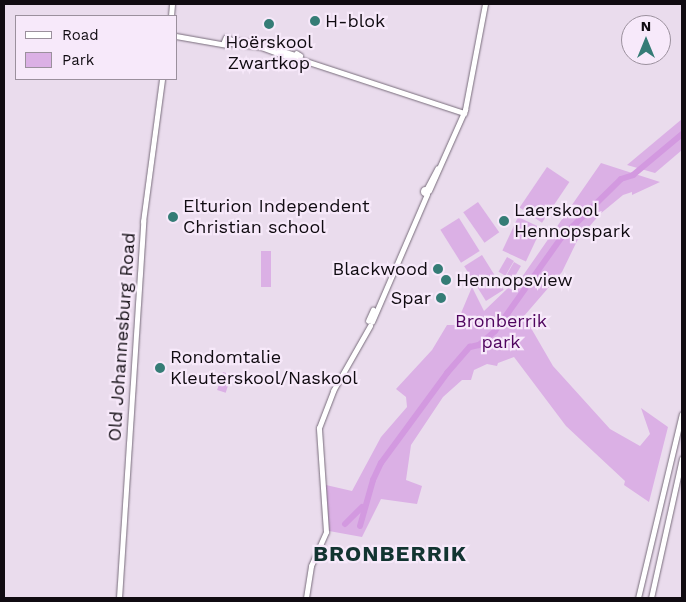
<!DOCTYPE html>
<html>
<head>
<meta charset="utf-8">
<style>
  body { margin:0 }
  #map { position:relative; width:686px; height:602px; overflow:hidden; background:#eadced; font-family:"Work Sans",sans-serif }
  div>[style] { position:absolute }
  .green>* { inset:0; background:#dbb0e5; transform-origin:0 0 }
  .river>* { height:6px; margin:-3px; padding:0 3px; transform-origin:3px; border-radius:3px; background:#d399e0 }
  .roads { filter:drop-shadow(0 0 1px #786c7b) drop-shadow(0 0 1px #786c7b) }
  .secondary>* { height:4.5px; margin:-2.25px; padding:0 2.25px; transform-origin:2.25px; border-radius:2.25px; background:#fff }
  .secondary>.ring { margin:-2.25px; padding:0; box-sizing:content-box; background:none; border:4.5px solid #fff; border-radius:50% }
  .highway>* { height:5px; margin:-2.5px; padding:0 2.5px; transform-origin:2.5px; border-radius:2.5px; background:#fff }
  .dots>* { width:14px; height:14px; translate:-50% -50%; box-sizing:border-box; border:2px solid #f7e9fa; border-radius:50% }
  span { translate:-50% -50%; white-space:nowrap; text-align:center; line-height:1.15; -webkit-text-stroke:4.5px #f7e9fa; paint-order:stroke }
  .poi-label { font-size:18px; color:#100b11 }
  .left { translate:0 -50%; text-align:left }
  .right { translate:-100% -50%; text-align:right }
  .park-label { font-size:18px; color:#4f045e }
  .street-label { font-size:18px; color:#100b11 }
  .district-label { font-size:22px; color:#123431; font-weight:700; letter-spacing:1px }
  .frame { position:absolute; inset:0; border:5px solid #100b11; pointer-events:none }
  .legend { position:absolute; left:15px; top:15px; width:162px; height:65px; box-sizing:border-box; background:#f7e9fa; border:1px solid #9b909d; margin:0; padding:6px 9px; list-style:none; font-size:15px; color:#100b11 }
  .legend li { display:flex; align-items:center; gap:10px; height:25px }
  .legend b { width:25px; border:1px solid #9b909d }
  .north { position:absolute; left:621px; top:15px; width:50px; height:50px; box-sizing:border-box; background:#f7e9fa; border:1px solid #9b909d; border-radius:50%; rotate:0deg; font-size:14px; font-weight:700; line-height:20px; text-align:center; color:#100b11 }
  .north::after { content:''; display:block; margin:auto; width:18px; height:22px; background:#357c76; clip-path:polygon(50% 0,100% 100%,50% 72%,0 100%) }
</style>
</head>
<body>
<div id="map">
  <div class="green">
    <div style="clip-path:polygon(682px 119px,682px 150px,655px 173px,627px 165px)"></div>
    <div style="clip-path:polygon(601px 163px,660px 182px,632px 195px,632px 192px,623px 195px,600px 214px,577px 241px,562px 272px,524px 316px,553px 366px,610px 429px,640px 446px,650px 434px,641px 408px,668px 427px,649px 502px,624px 485px,625px 481px,566px 426px,514px 357px,498px 363px,497px 366px,487px 364px,474px 370px,471px 380px,462px 380px,443px 397px,411px 445px,406px 480px,422px 486px,417px 504px,381px 499px,362px 537px,329px 531px,326px 485px,352px 491px,381px 437px,407px 407px,406px 397px,396px 389px,432px 350px,447px 325px,456px 325px,472px 287px,484px 311px,508px 288px,513px 290px)"></div>
    <div style="left:547px;top:167px;width:27px;height:49px;rotate:34deg"></div>
    <div style="left:478px;top:202px;width:37px;height:18px;rotate:55deg"></div>
    <div style="left:518px;top:217px;width:26px;height:37px;rotate:25deg"></div>
    <div style="left:459px;top:218px;width:39px;height:22px;rotate:58deg"></div>
    <div style="left:261px;top:251px;width:10px;height:36px"></div>
    <div style="left:482px;top:255px;width:41px;height:21px;rotate:58deg"></div>
    <div style="left:507px;top:257px;width:8px;height:17px;rotate:30deg"></div>
    <div style="left:514px;top:262px;width:8px;height:15px;rotate:30deg"></div>
    <div style="left:223px;top:372px;width:9px;height:19px;rotate:18deg"></div>
  </div>
  <div class="river">
    <div style="left:345px;top:524px;width:24px;rotate:-45deg"></div>
    <div style="left:360px;top:526px;width:48px;rotate:-74.2deg"></div>
    <div style="left:373px;top:480px;width:19px;rotate:-65deg"></div>
    <div style="left:381px;top:463px;width:112px;rotate:-53.7deg"></div>
    <div style="left:447px;top:373px;width:35px;rotate:-49deg"></div>
    <div style="left:470px;top:347px;width:9px;rotate:-13deg"></div>
    <div style="left:479px;top:345px;width:21px;rotate:-41deg"></div>
    <div style="left:495px;top:331px;width:114px;rotate:-54.6deg"></div>
    <div style="left:561px;top:238px;width:84px;rotate:-44.5deg"></div>
    <div style="left:621px;top:179px;width:13px;rotate:-18deg"></div>
    <div style="left:633px;top:175px;width:64px;rotate:-39.9deg"></div>
  </div>
  <div class="roads">
    <div class="secondary">
      <div style="left:171px;top:16px;width:12px;rotate:-85deg"></div>
      <div style="left:176px;top:36px;width:52px;rotate:10deg"></div>
      <div style="left:227px;top:45px;width:6px;rotate:-51deg"></div>
      <div style="left:231px;top:40px;width:5px;rotate:-158deg"></div>
      <div style="left:226px;top:38px;width:5px;rotate:112deg"></div>
      <div style="left:231px;top:40px;width:18px;rotate:6deg"></div>
      <div style="left:230px;top:43px;width:31px;rotate:7deg"></div>
      <div style="left:261px;top:47px;width:38px;rotate:20deg"></div>
      <div style="left:297px;top:60px;width:5px;rotate:-53deg"></div>
      <div style="left:300px;top:56px;width:4px;rotate:-146deg"></div>
      <div style="left:297px;top:54px;width:4px;rotate:117deg"></div>
      <div style="left:276px;top:49px;width:21px;rotate:17deg"></div>
      <div style="left:300px;top:59px;width:173px;rotate:18.2deg"></div>
      <div class="ring" style="left:423.5px;top:189.5px;width:0.5px;height:0.5px"></div>
      <div style="left:426px;top:190px;width:24px;rotate:-62deg"></div>
      <div style="left:429px;top:191px;width:89px;rotate:-66deg"></div>
      <div style="left:465px;top:110px;width:108px;rotate:-79.3deg"></div>
      <div style="left:368px;top:321px;width:12px;rotate:-66deg"></div>
      <div style="left:372px;top:322px;width:139px;rotate:-66.7deg"></div>
      <div style="left:119px;top:598px;width:377px;rotate:-86.3deg"></div>
      <div style="left:143px;top:222px;width:144px;rotate:-82.4deg"></div>
      <div style="left:306px;top:598px;width:32px;rotate:-81deg"></div>
      <div style="left:311px;top:566px;width:37px;rotate:-66deg"></div>
      <div style="left:326px;top:532px;width:104px;rotate:-93.9deg"></div>
      <div style="left:319px;top:428px;width:40px;rotate:-69deg"></div>
      <div style="left:333px;top:391px;width:75px;rotate:-60.4deg"></div>
    </div>
    <div class="highway">
      <div style="left:638px;top:598px;width:189px;rotate:-76.6deg"></div>
      <div style="left:651px;top:598px;width:143px;rotate:-77.5deg"></div>
    </div>
  </div>
  <div class="dots">
    <div style="left:315px;top:21px;background:#357c76"></div>
    <div style="left:269px;top:24px;background:#357c76"></div>
    <div style="left:173px;top:217px;background:#357c76"></div>
    <div style="left:504px;top:221px;background:#357c76"></div>
    <div style="left:438px;top:269px;background:#357c76"></div>
    <div style="left:446px;top:280px;background:#357c76"></div>
    <div style="left:441px;top:298px;background:#357c76"></div>
    <div style="left:160px;top:368px;background:#357c76"></div>
  </div>
  <div class="poi-label">
    <span class="left" style="left:325px;top:21px">H-blok</span>
    <span style="left:269px;top:53px">Hoërskool<br>Zwartkop</span>
    <span class="left" style="left:183px;top:217px">Elturion Independent<br>Christian school</span>
    <span class="left" style="left:514px;top:221px">Laerskool<br>Hennopspark</span>
    <span class="right" style="left:428px;top:269px">Blackwood</span>
    <span class="left" style="left:456px;top:280px">Hennopsview</span>
    <span class="right" style="left:431px;top:298px">Spar</span>
    <span class="left" style="left:170px;top:368px">Rondomtalie<br>Kleuterskool/Naskool</span>
  </div>
  <div class="park-label">
    <span style="left:501px;top:332px">Bronberrik<br>park</span>
  </div>
  <div class="street-label">
    <span style="left:122px;top:337px;rotate:-86deg">Old Johannesburg Road</span>
  </div>
  <div class="district-label">
    <span style="left:390px;top:554px">BRONBERRIK</span>
  </div>
  <div class="frame"></div>
  <ul class="legend">
  <li><b style="height:6px;background:#fff"></b>Road</li>
  <li><b style="height:14px;background:#dbb0e5"></b>Park</li>
  </ul>
  <div class="north">N</div>
</div>
</body>
</html>
